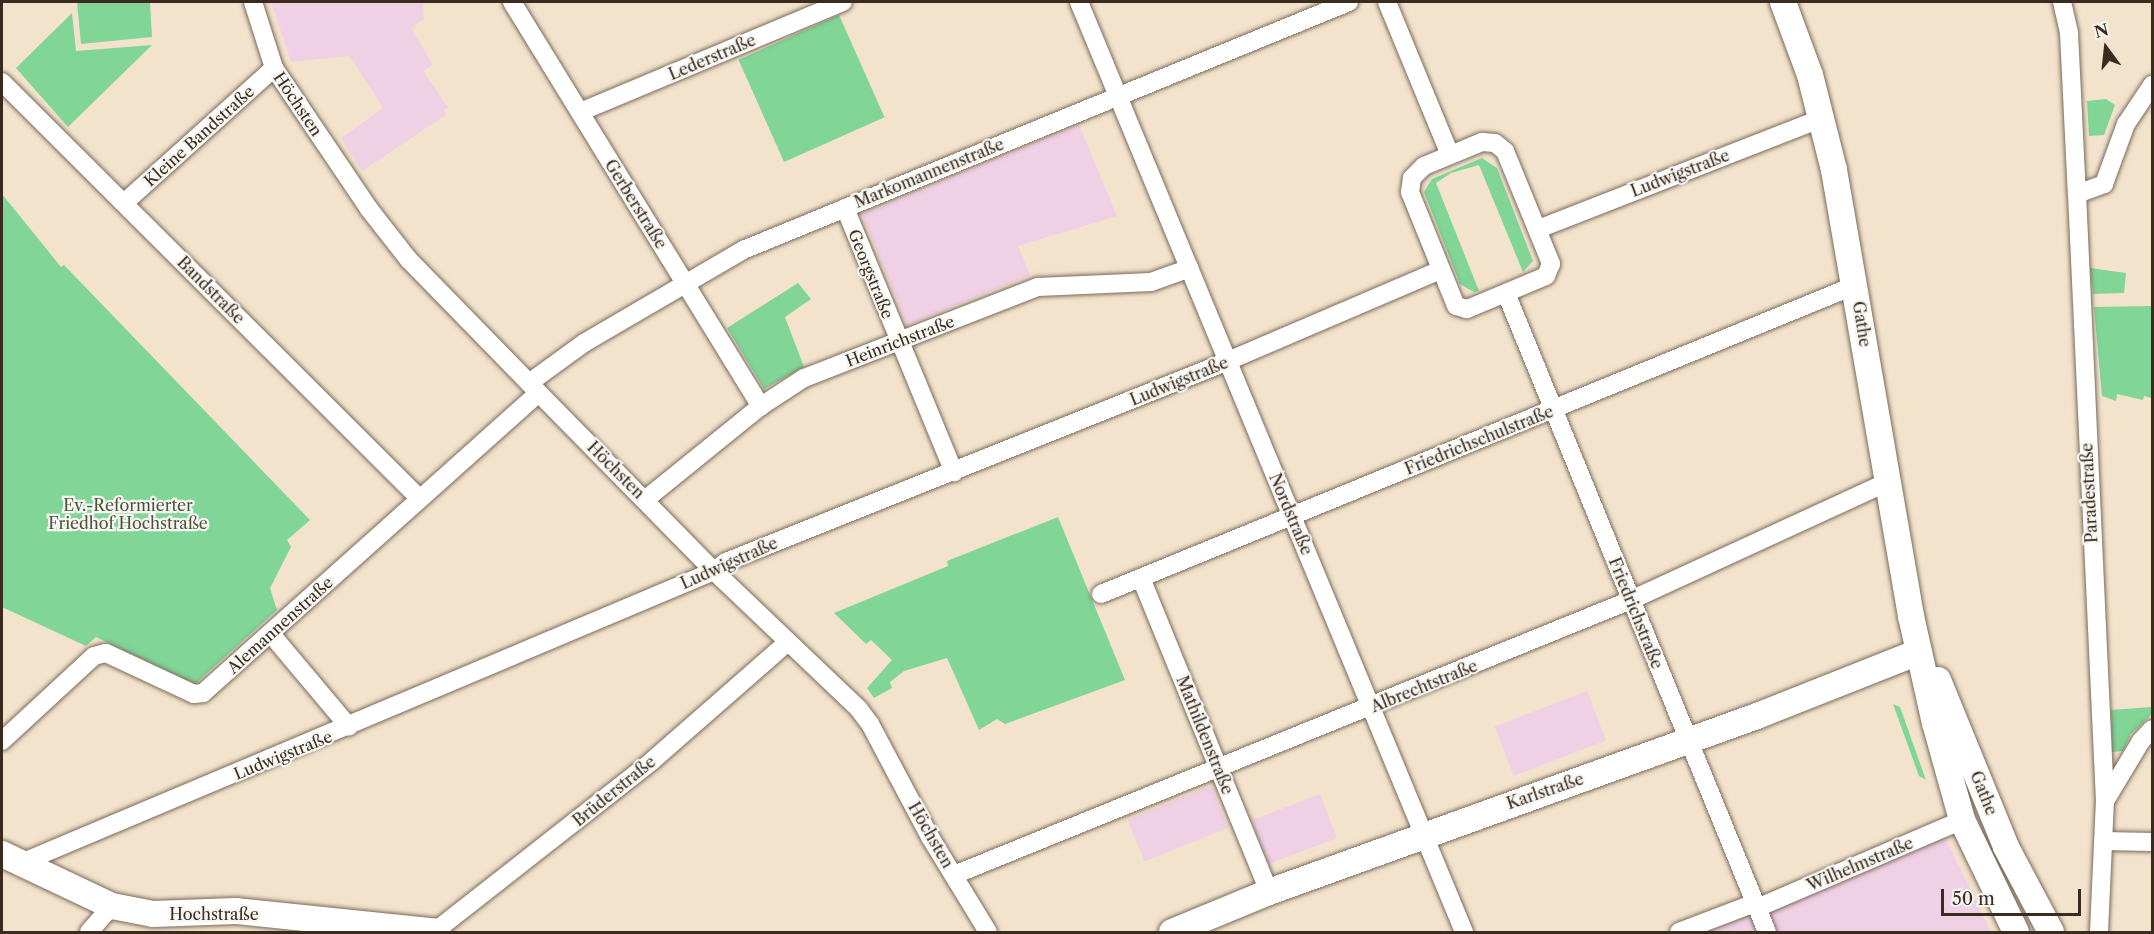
<!DOCTYPE html>
<html>
<head>
<meta charset="utf-8">
<style>
  body { margin:0 }
  #map { position:relative; width:2154px; height:934px; overflow:hidden; background:#f3e3cd; font-family:"Libre Caslon Text",serif }
  div>[style] { position:absolute }
  .built>* { inset:0; background:#f0d0e5; transform-origin:0 0 }
  .green>* { inset:0; background:#81d597; transform-origin:0 0 }
  .roads { filter:drop-shadow(0 0 2px #7b6b5b) drop-shadow(0 0 2px #7b6b5b) }
  .street>* { height:18px; margin:-9px; padding:0 9px; transform-origin:9px; border-radius:9px; background:#fff }
  .secondary>* { height:26px; margin:-13px; padding:0 13px; transform-origin:13px; border-radius:13px; background:#fff }
  span { translate:-50% -50%; white-space:nowrap; text-align:center; line-height:1.15; -webkit-text-stroke:4.5px #f6f6f2; paint-order:stroke }
  .street-label { font-size:16px; color:#3b2a1e }
  .park-label { font-size:16px; color:#4c553c }
  .frame { position:absolute; inset:0; border:3px solid #3b2a1e; pointer-events:none }
  .north { position:absolute; left:2076px; top:18px; width:60px; height:60px; -webkit-text-stroke:4px #f6f6f2; paint-order:stroke; rotate:345deg; font-size:16px; font-weight:700; line-height:24px; text-align:center; color:#3b2a1e }
  .north::after { content:''; display:block; margin:auto; width:21px; height:27px; background:#3b2a1e; clip-path:polygon(50% 0,100% 100%,50% 72%,0 100%) }
  .scale { position:absolute; left:1941px; top:889px; width:140px; height:27px; box-sizing:border-box; border:3px solid #3b2a1e; border-top:0; padding-left:8px; font-size:18px; line-height:21px; white-space:nowrap; color:#3b2a1e; -webkit-text-stroke:4px #f6f6f2; paint-order:stroke }
</style>
</head>
<body>
<div id="map">
  <div class="built">
    <div style="clip-path:polygon(271px 2px,423px 2px,424px 19px,411px 28px,433px 65px,423px 71px,448px 107px,444px 110px,447px 114px,362px 171px,341px 138px,383px 108px,350px 56px,291px 62px)"></div>
    <div style="clip-path:polygon(1079px 125px,1117px 216px,1018px 246px,1030px 275px,907px 325px,862px 214px)"></div>
    <div style="left:1587px;top:691px;width:53px;height:99px;rotate:69deg"></div>
    <div style="left:1211px;top:786px;width:45px;height:90px;rotate:68deg"></div>
    <div style="left:1320px;top:794px;width:47px;height:73px;rotate:69deg"></div>
    <div style="clip-path:polygon(1945px 837px,1991px 932px,1707px 932px)"></div>
  </div>
  <div class="green">
    <div style="clip-path:polygon(77px 2px,150px 2px,152px 37px,81px 44px)"></div>
    <div style="clip-path:polygon(72px 13px,76px 51px,152px 45px,68px 127px,16px 68px)"></div>
    <div style="left:839px;top:15px;width:112px;height:110px;rotate:66deg"></div>
    <div style="clip-path:polygon(2106px 99px,2115px 105px,2104px 135px,2089px 136px,2087px 101px)"></div>
    <div style="clip-path:polygon(1482px 158px,1497px 168px,1533px 261px,1523px 272px,1479px 165px,1451px 173px,1436px 183px,1479px 291px,1474px 292px,1460px 284px,1424px 192px,1432px 179px)"></div>
    <div style="clip-path:polygon(2px 194px,61px 267px,64px 265px,310px 520px,287px 540px,291px 547px,270px 588px,277px 610px,195px 684px,96px 637px,86px 646px,2px 607px)"></div>
    <div style="clip-path:polygon(2090px 268px,2126px 273px,2124px 293px,2093px 294px)"></div>
    <div style="clip-path:polygon(798px 283px,811px 299px,785px 317px,804px 367px,764px 389px,727px 328px)"></div>
    <div style="clip-path:polygon(2152px 306px,2151px 398px,2144px 396px,2143px 400px,2117px 394px,2116px 401px,2102px 396px,2094px 307px)"></div>
    <div style="clip-path:polygon(1058px 517px,1125px 680px,1005px 724px,997px 719px,979px 730px,947px 658px,904px 671px,890px 682px,892px 688px,874px 698px,867px 688px,892px 660px,871px 640px,866px 644px,834px 613px,948px 566px,947px 561px)"></div>
    <div style="clip-path:polygon(1893px 704px,1900px 707px,1926px 780px,1919px 776px)"></div>
    <div style="clip-path:polygon(2152px 707px,2152px 714px,2131px 734px,2123px 751px,2112px 752px,2111px 710px)"></div>
  </div>
  <div class="roads">
    <div class="street">
      <div style="left:253px;top:2px;width:69px;rotate:72.3deg"></div>
      <div style="left:274px;top:68px;width:170px;rotate:56deg"></div>
      <div style="left:369px;top:209px;width:65px;rotate:51.9deg"></div>
      <div style="left:409px;top:260px;width:172px;rotate:45.7deg"></div>
      <div style="left:529px;top:383px;width:264px;rotate:45.5deg"></div>
      <div style="left:714px;top:571px;width:199px;rotate:43.6deg"></div>
      <div style="left:858px;top:708px;width:20px;rotate:53deg"></div>
      <div style="left:870px;top:724px;width:128px;rotate:62deg"></div>
      <div style="left:930px;top:837px;width:111px;rotate:58.6deg"></div>
      <div style="left:512px;top:2px;width:475px;rotate:58.4deg"></div>
      <div style="left:1079px;top:2px;width:1007px;rotate:67.51deg"></div>
      <div style="left:1387px;top:2px;width:165px;rotate:67.6deg"></div>
      <div style="left:2062px;top:2px;width:32px;rotate:77deg"></div>
      <div style="left:2069px;top:33px;width:161px;rotate:87.2deg"></div>
      <div style="left:2px;top:82px;width:590px;rotate:44.93deg"></div>
      <div style="left:580px;top:112px;width:285px;rotate:-22.7deg"></div>
      <div style="left:1482px;top:142px;width:13px;rotate:4deg"></div>
      <div style="left:1495px;top:143px;width:13px;rotate:39deg"></div>
      <div style="left:1505px;top:151px;width:122px;rotate:67.8deg"></div>
      <div style="left:1551px;top:264px;width:13px;rotate:113deg"></div>
      <div style="left:1546px;top:276px;width:86px;rotate:157.3deg"></div>
      <div style="left:1467px;top:309px;width:11px;rotate:-165deg"></div>
      <div style="left:1456px;top:306px;width:123px;rotate:-112deg"></div>
      <div style="left:1410px;top:192px;width:14px;rotate:-82deg"></div>
      <div style="left:1412px;top:178px;width:17px;rotate:-45deg"></div>
      <div style="left:1424px;top:166px;width:63px;rotate:-22.5deg"></div>
      <div style="left:124px;top:203px;width:202px;rotate:-42deg"></div>
      <div style="left:845px;top:208px;width:286px;rotate:67.6deg"></div>
      <div style="left:1538px;top:229px;width:305px;rotate:-21.3deg"></div>
      <div style="left:1506px;top:293px;width:690px;rotate:67.78deg"></div>
      <div style="left:529px;top:383px;width:68px;rotate:-36deg"></div>
      <div style="left:584px;top:343px;width:184px;rotate:-30.3deg"></div>
      <div style="left:743px;top:250px;width:655px;rotate:-22.26deg"></div>
      <div style="left:646px;top:499px;width:148px;rotate:-39deg"></div>
      <div style="left:761px;top:406px;width:51px;rotate:-33.1deg"></div>
      <div style="left:804px;top:378px;width:251px;rotate:-21.3deg"></div>
      <div style="left:1038px;top:287px;width:113px;rotate:-2.5deg"></div>
      <div style="left:1151px;top:282px;width:41px;rotate:-19.7deg"></div>
      <div style="left:1141px;top:578px;width:339px;rotate:67.8deg"></div>
      <div style="left:1101px;top:594px;width:816px;rotate:-22.26deg"></div>
      <div style="left:271px;top:634px;width:121px;rotate:50deg"></div>
      <div style="left:2px;top:741px;width:125px;rotate:-42.7deg"></div>
      <div style="left:94px;top:656px;width:12px;rotate:-14deg"></div>
      <div style="left:106px;top:653px;width:97px;rotate:25deg"></div>
      <div style="left:194px;top:694px;width:9px;rotate:-6deg"></div>
      <div style="left:203px;top:693px;width:450px;rotate:-41.8deg"></div>
      <div style="left:2105px;top:801px;width:70px;rotate:-59deg"></div>
      <div style="left:2141px;top:741px;width:16px;rotate:-47deg"></div>
      <div style="left:2104px;top:841px;width:48px;rotate:1.2deg"></div>
      <div style="left:21px;top:863px;width:752px;rotate:-22.85deg"></div>
      <div style="left:714px;top:571px;width:15px;rotate:-37deg"></div>
      <div style="left:726px;top:562px;width:541px;rotate:-21.82deg"></div>
      <div style="left:1228px;top:361px;width:231px;rotate:-23.2deg"></div>
      <div style="left:954px;top:875px;width:731px;rotate:-22.11deg"></div>
      <div style="left:1631px;top:600px;width:283px;rotate:-24.7deg"></div>
      <div style="left:1757px;top:908px;width:223px;rotate:-23.2deg"></div>
      <div style="left:89px;top:932px;width:35px;rotate:-49deg"></div>
      <div style="left:434px;top:932px;width:278px;rotate:-38.1deg"></div>
      <div style="left:653px;top:760px;width:179px;rotate:-41.2deg"></div>
      <div style="left:1679px;top:932px;width:81px;rotate:-20.9deg"></div>
      <div style="left:2099px;top:932px;width:131px;rotate:-87.4deg"></div>
      <div style="left:2105px;top:801px;width:608px;rotate:-92.64deg"></div>
      <div style="left:2077px;top:194px;width:29px;rotate:-20deg"></div>
      <div style="left:2104px;top:184px;width:64px;rotate:-69.9deg"></div>
      <div style="left:2126px;top:124px;width:47px;rotate:-56.3deg"></div>
    </div>
    <div class="secondary">
      <div style="left:1783px;top:2px;width:78px;rotate:69.7deg"></div>
      <div style="left:1810px;top:75px;width:98px;rotate:75.8deg"></div>
      <div style="left:1834px;top:170px;width:453px;rotate:80.2deg"></div>
      <div style="left:1911px;top:616px;width:110px;rotate:77.4deg"></div>
      <div style="left:1935px;top:723px;width:101px;rotate:74.4deg"></div>
      <div style="left:1962px;top:820px;width:124px;rotate:64.3deg"></div>
      <div style="left:1938px;top:680px;width:180px;rotate:67.8deg"></div>
      <div style="left:2006px;top:847px;width:96px;rotate:62.1deg"></div>
      <div style="left:2px;top:854px;width:122px;rotate:25.3deg"></div>
      <div style="left:112px;top:906px;width:42px;rotate:11deg"></div>
      <div style="left:153px;top:914px;width:83px;rotate:-2.1deg"></div>
      <div style="left:236px;top:911px;width:203px;rotate:5.9deg"></div>
      <div style="left:1172px;top:932px;width:105px;rotate:-22.4deg"></div>
      <div style="left:1269px;top:892px;width:519px;rotate:-19.83deg"></div>
      <div style="left:1757px;top:716px;width:174px;rotate:-21.6deg"></div>
    </div>
  </div>
  <div class="street-label">
    <span style="left:712px;top:57px;rotate:-23deg">Lederstraße</span>
    <span style="left:298px;top:104px;rotate:56deg">Höchsten</span>
    <span style="left:199px;top:136px;rotate:-42deg">Kleine Bandstraße</span>
    <span style="left:929px;top:173px;rotate:-22deg">Markomannenstraße</span>
    <span style="left:1680px;top:173px;rotate:-21deg">Ludwigstraße</span>
    <span style="left:636px;top:204px;rotate:58deg">Gerberstraße</span>
    <span style="left:871px;top:274px;rotate:68deg">Georgstraße</span>
    <span style="left:211px;top:290px;rotate:45deg">Bandstraße</span>
    <span style="left:1862px;top:324px;rotate:81deg">Gathe</span>
    <span style="left:900px;top:341px;rotate:-21deg">Heinrichstraße</span>
    <span style="left:1179px;top:381px;rotate:-22deg">Ludwigstraße</span>
    <span style="left:1479px;top:440px;rotate:-22deg">Friedrichschulstraße</span>
    <span style="left:616px;top:470px;rotate:45deg">Höchsten</span>
    <span style="left:2089px;top:493px;rotate:-93deg">Paradestraße</span>
    <span style="left:1291px;top:514px;rotate:67deg">Nordstraße</span>
    <span style="left:729px;top:563px;rotate:-24deg">Ludwigstraße</span>
    <span style="left:1636px;top:613px;rotate:68deg">Friedrichstraße</span>
    <span style="left:280px;top:625px;rotate:-42deg">Alemannenstraße</span>
    <span style="left:1424px;top:686px;rotate:-22deg">Albrechtstraße</span>
    <span style="left:1205px;top:735px;rotate:68deg">Mathildenstraße</span>
    <span style="left:283px;top:755px;rotate:-22deg">Ludwigstraße</span>
    <span style="left:614px;top:791px;rotate:-39deg">Brüderstraße</span>
    <span style="left:1545px;top:791px;rotate:-19deg">Karlstraße</span>
    <span style="left:1984px;top:793px;rotate:68deg">Gathe</span>
    <span style="left:931px;top:835px;rotate:60deg">Höchsten</span>
    <span style="left:1860px;top:864px;rotate:-23deg">Wilhelmstraße</span>
    <span style="left:214px;top:914px">Hochstraße</span>
  </div>
  <div class="park-label">
    <span style="left:128px;top:514px">Ev.-Reformierter<br>Friedhof Hochstraße</span>
  </div>
  <div class="frame"></div>
  <div class="north">N</div>
  <div class="scale">50 m</div>
</div>
</body>
</html>
